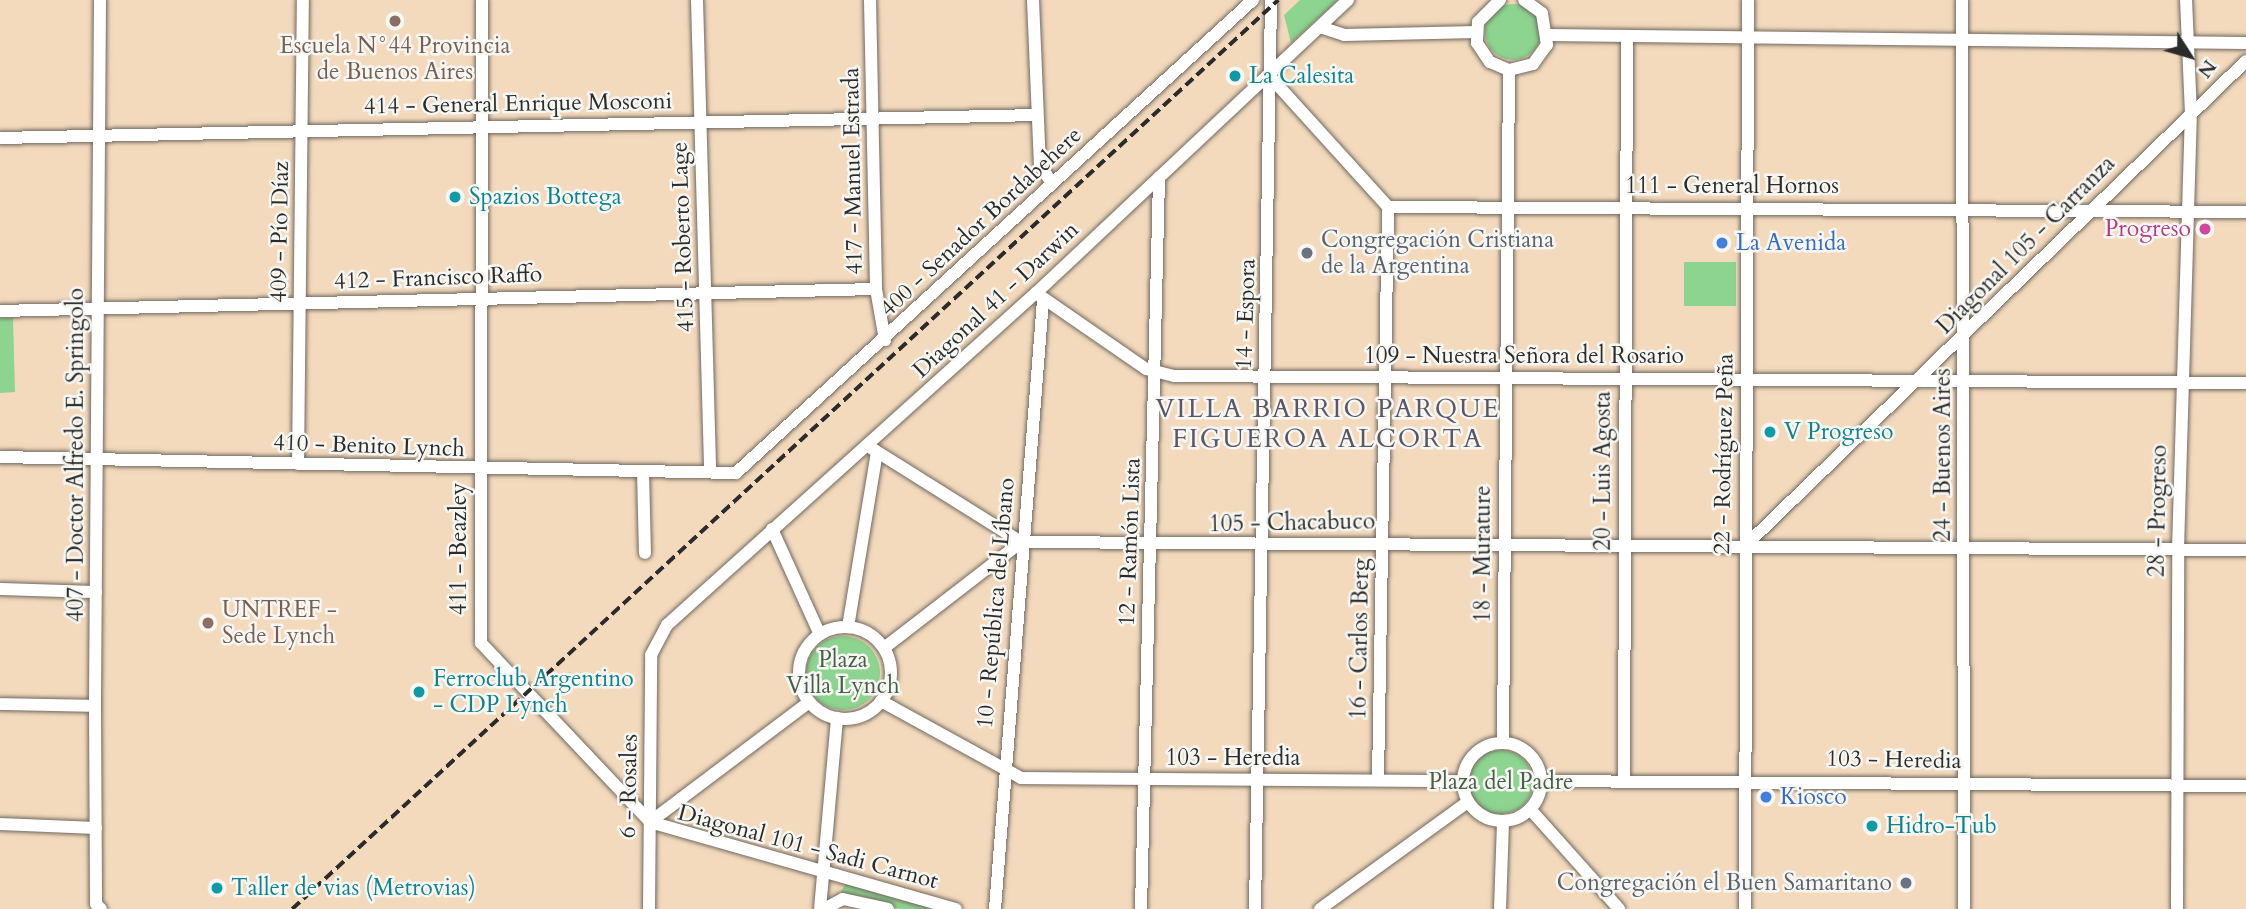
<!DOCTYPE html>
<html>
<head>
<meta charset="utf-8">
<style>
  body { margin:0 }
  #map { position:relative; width:2246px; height:909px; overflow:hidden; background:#f3dabd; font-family:Cardo,serif }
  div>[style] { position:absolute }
  .green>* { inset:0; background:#8cd48f; transform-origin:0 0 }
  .round { border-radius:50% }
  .roads { filter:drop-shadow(0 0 2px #71685e) drop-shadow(0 0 2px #71685e) }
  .minor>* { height:12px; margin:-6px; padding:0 6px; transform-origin:6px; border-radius:6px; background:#fff }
  .minor>.ring { margin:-6px; padding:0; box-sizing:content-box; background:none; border:12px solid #fff; border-radius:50% }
  .rail>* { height:3.5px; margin-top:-1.75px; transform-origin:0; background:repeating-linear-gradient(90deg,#2b2b2b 0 10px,transparent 0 15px) }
  .dots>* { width:19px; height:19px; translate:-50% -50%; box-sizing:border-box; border:4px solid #f6f6f2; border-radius:50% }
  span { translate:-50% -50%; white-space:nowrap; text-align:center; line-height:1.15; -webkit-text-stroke:5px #f6f6f2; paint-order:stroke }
  .education-label { font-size:23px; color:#785e54 }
  .left { translate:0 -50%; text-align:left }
  .culture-label { font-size:23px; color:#0d838f }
  .street-label { font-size:23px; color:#2b2b2b }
  .hotel-label { font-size:23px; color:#b23c85 }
  .right { translate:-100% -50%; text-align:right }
  .worship-label { font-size:23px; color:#5b616d }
  .shop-label { font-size:23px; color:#366cbe }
  .park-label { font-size:23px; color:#485e49 }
  .quarter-label { font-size:26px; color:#5a5666; letter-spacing:2px }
  .north { position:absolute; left:2155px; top:21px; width:70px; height:70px; -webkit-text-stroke:5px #f6f6f2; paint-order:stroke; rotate:127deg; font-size:19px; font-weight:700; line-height:28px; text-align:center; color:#2b2b2b }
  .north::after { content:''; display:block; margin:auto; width:24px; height:32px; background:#2b2b2b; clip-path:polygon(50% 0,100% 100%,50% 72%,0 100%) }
</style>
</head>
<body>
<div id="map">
  <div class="green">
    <div style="clip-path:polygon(1300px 0,1338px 0,1291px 43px,1284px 15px)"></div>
    <div class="round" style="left:1485px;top:4px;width:56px;height:56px"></div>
    <div style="left:1684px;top:262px;width:52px;height:44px"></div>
    <div style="clip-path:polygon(0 318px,13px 318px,15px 392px,0 393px)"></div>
    <div class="round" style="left:806px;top:636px;width:74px;height:74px"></div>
    <div class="round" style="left:1469px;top:750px;width:64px;height:64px"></div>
    <div style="clip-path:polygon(845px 884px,944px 909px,901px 909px,840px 894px)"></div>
  </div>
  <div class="roads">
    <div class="minor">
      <div style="left:100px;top:0;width:706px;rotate:90.41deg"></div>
      <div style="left:95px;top:706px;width:198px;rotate:89.7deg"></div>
      <div style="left:96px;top:904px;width:7px;rotate:45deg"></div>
      <div style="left:482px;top:0;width:643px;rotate:90.09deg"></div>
      <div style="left:481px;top:643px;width:246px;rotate:46.6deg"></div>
      <div style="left:650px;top:822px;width:318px;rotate:15.9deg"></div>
      <div style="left:697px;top:0;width:472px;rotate:88.4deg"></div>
      <div style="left:870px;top:0;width:289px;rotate:88.8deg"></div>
      <div style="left:876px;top:289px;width:52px;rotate:80deg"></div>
      <div style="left:1033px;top:0;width:164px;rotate:87.6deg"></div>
      <div style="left:1040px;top:164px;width:23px;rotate:59deg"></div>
      <div style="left:1500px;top:0;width:31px;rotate:135deg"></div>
      <div style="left:1478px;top:22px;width:21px;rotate:93deg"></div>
      <div style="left:1477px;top:43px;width:23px;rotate:56deg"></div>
      <div style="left:1490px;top:62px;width:21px;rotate:23deg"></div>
      <div style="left:1509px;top:70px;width:25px;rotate:-14deg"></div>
      <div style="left:1533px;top:64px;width:24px;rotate:-54deg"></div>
      <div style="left:1547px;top:45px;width:32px;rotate:-99deg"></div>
      <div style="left:1542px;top:13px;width:22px;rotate:-144deg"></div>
      <div style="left:1962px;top:0;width:909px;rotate:89.87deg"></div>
      <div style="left:1320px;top:27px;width:25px;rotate:18deg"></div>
      <div style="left:1344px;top:35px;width:132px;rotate:-1.3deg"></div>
      <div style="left:1548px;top:35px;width:698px;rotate:0.66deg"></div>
      <div style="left:1273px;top:80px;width:171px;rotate:47.8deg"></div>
      <div style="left:1388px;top:207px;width:858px;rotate:0.33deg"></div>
      <div style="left:0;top:138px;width:1037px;rotate:-1.27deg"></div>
      <div style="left:1036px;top:293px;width:134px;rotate:34.6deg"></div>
      <div style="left:1146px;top:369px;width:29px;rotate:14deg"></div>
      <div style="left:1174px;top:376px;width:1072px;rotate:0.37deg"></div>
      <div style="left:0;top:311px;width:876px;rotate:-1.44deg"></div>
      <div style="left:868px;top:446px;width:181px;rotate:32.1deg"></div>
      <div style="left:1021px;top:542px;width:1225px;rotate:0.37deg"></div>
      <div style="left:0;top:457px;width:736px;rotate:1.25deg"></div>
      <div style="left:736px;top:473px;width:701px;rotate:-42.46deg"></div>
      <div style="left:298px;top:464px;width:464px;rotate:-89.4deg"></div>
      <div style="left:643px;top:472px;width:81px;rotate:88.6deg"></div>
      <div style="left:772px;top:529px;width:116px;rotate:65.6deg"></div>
      <div style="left:1745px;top:546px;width:697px;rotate:-44.07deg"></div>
      <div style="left:0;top:589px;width:96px;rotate:1.8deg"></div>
      <div style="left:848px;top:627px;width:177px;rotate:-80.6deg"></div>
      <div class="ring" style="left:799px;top:627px;width:80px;height:80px"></div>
      <div style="left:884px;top:648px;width:173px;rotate:-37.7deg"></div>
      <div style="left:881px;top:701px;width:160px;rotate:28.8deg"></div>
      <div style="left:1021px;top:778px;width:442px;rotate:0.4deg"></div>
      <div style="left:0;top:704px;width:95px;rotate:1.2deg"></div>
      <div style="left:1503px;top:743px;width:673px;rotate:-89.49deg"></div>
      <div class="ring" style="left:1463px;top:743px;width:66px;height:66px"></div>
      <div style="left:1378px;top:779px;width:572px;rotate:-89deg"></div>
      <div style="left:1624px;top:779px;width:742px;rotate:-89.77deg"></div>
      <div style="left:1541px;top:781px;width:705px;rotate:0.41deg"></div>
      <div style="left:1530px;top:809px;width:134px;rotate:48.3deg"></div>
      <div style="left:650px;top:822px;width:199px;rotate:-37deg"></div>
      <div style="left:0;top:824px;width:96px;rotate:2.4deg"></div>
      <div style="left:649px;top:909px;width:254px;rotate:-89.5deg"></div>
      <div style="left:651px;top:655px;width:34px;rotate:-62deg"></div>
      <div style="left:667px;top:625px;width:496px;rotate:-42deg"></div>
      <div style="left:1036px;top:293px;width:428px;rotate:-43.2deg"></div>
      <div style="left:820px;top:909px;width:192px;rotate:-84.9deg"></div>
      <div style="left:824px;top:909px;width:21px;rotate:-28deg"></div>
      <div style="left:843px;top:899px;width:46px;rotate:12.5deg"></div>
      <div style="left:995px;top:909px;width:610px;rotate:-85.49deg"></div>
      <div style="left:1141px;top:909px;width:732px;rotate:-88.59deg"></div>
      <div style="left:1255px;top:909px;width:909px;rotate:-88.99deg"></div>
      <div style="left:1320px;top:909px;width:183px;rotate:-35.9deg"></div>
      <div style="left:1500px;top:909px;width:88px;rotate:-88deg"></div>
      <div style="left:1745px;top:909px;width:909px;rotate:-89.81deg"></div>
      <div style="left:2177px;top:909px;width:360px;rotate:-89.8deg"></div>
      <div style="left:2178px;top:549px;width:435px;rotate:-88.3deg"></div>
      <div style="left:2191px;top:114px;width:114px;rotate:-92.5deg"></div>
    </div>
  </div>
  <div class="rail">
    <div style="left:292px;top:909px;width:1341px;rotate:-42.67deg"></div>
  </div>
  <div class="dots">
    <div style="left:395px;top:21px;background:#8d6e63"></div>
    <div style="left:1235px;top:76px;background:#0f9aa8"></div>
    <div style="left:455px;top:197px;background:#0f9aa8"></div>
    <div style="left:2205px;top:229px;background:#d1479c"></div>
    <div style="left:1722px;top:243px;background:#3f7fe0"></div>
    <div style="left:1307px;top:253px;background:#6b7280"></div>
    <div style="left:1770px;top:432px;background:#0f9aa8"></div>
    <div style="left:208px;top:623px;background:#8d6e63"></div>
    <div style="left:419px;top:692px;background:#0f9aa8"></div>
    <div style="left:1766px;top:797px;background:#3f7fe0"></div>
    <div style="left:1872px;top:826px;background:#0f9aa8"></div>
    <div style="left:1906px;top:883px;background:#6b7280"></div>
    <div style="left:217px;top:888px;background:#0f9aa8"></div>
  </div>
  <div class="education-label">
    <span style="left:395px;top:59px">Escuela N°44 Provincia<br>de Buenos Aires</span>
    <span class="left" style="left:222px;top:623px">UNTREF -<br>Sede Lynch</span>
  </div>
  <div class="culture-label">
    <span class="left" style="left:1249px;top:76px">La Calesita</span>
    <span class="left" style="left:469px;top:197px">Spazios Bottega</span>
    <span class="left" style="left:1784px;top:432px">V Progreso</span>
    <span class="left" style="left:433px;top:692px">Ferroclub Argentino<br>- CDP Lynch</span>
    <span class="left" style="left:1886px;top:826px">Hidro-Tub</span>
    <span class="left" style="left:231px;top:888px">Taller de vias (Metrovias)</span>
  </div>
  <div class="street-label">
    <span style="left:518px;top:104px;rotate:-1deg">414 - General Enrique Mosconi</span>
    <span style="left:853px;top:171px;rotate:-91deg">417 - Manuel Estrada</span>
    <span style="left:1732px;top:186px">111 - General Hornos</span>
    <span style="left:981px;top:222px;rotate:-43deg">400 - Senador Bordabehere</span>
    <span style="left:280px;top:232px;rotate:-89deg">409 - Pío Díaz</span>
    <span style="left:683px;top:237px;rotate:-92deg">415 - Roberto Lage</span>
    <span style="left:2026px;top:245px;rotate:-45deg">Diagonal 105 - Carranza</span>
    <span style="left:438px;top:278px;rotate:-2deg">412 - Francisco Raffo</span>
    <span style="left:996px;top:300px;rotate:-43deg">Diagonal 41 - Darwin</span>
    <span style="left:1246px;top:314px;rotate:-88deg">14 - Espora</span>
    <span style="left:1524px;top:356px">109 - Nuestra Señora del Rosario</span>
    <span style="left:369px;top:446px;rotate:2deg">410 - Benito Lynch</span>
    <span style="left:1724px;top:454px;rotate:-89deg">22 - Rodríguez Peña</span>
    <span style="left:76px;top:455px;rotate:-90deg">407 - Doctor Alfredo E. Springolo</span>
    <span style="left:1943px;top:455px;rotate:-90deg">24 - Buenos Aires</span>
    <span style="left:1603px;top:471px;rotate:-90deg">20 - Luis Agosta</span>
    <span style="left:2158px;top:511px;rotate:-89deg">28 - Progreso</span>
    <span style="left:1292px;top:523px;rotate:-1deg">105 - Chacabuco</span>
    <span style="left:1130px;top:542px;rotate:-88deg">12 - Ramón Lista</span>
    <span style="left:459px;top:549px;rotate:-90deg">411 - Beazley</span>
    <span style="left:1483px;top:554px;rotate:-90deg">18 - Murature</span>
    <span style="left:996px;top:603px;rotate:-85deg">10 - República del Líbano</span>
    <span style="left:1360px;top:639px;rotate:-89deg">16 - Carlos Berg</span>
    <span style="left:1233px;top:758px">103 - Heredia</span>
    <span style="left:1894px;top:760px;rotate:1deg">103 - Heredia</span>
    <span style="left:629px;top:786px;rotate:-89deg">6 - Rosales</span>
    <span style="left:808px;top:847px;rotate:15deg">Diagonal 101 - Sadi Carnot</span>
  </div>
  <div class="hotel-label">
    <span class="right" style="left:2191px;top:229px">Progreso</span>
  </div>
  <div class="worship-label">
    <span class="left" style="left:1321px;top:253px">Congregación Cristiana<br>de la Argentina</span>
    <span class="right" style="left:1892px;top:883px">Congregación el Buen Samaritano</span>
  </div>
  <div class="shop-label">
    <span class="left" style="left:1736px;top:243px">La Avenida</span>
    <span class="left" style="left:1780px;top:797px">Kiosco</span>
  </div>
  <div class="park-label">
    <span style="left:843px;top:673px">Plaza<br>Villa Lynch</span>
    <span style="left:1501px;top:782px">Plaza del Padre</span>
  </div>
  <div class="quarter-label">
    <span style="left:1328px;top:424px">VILLA BARRIO PARQUE<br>FIGUEROA ALCORTA</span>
  </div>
  <div class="north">N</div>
</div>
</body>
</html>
